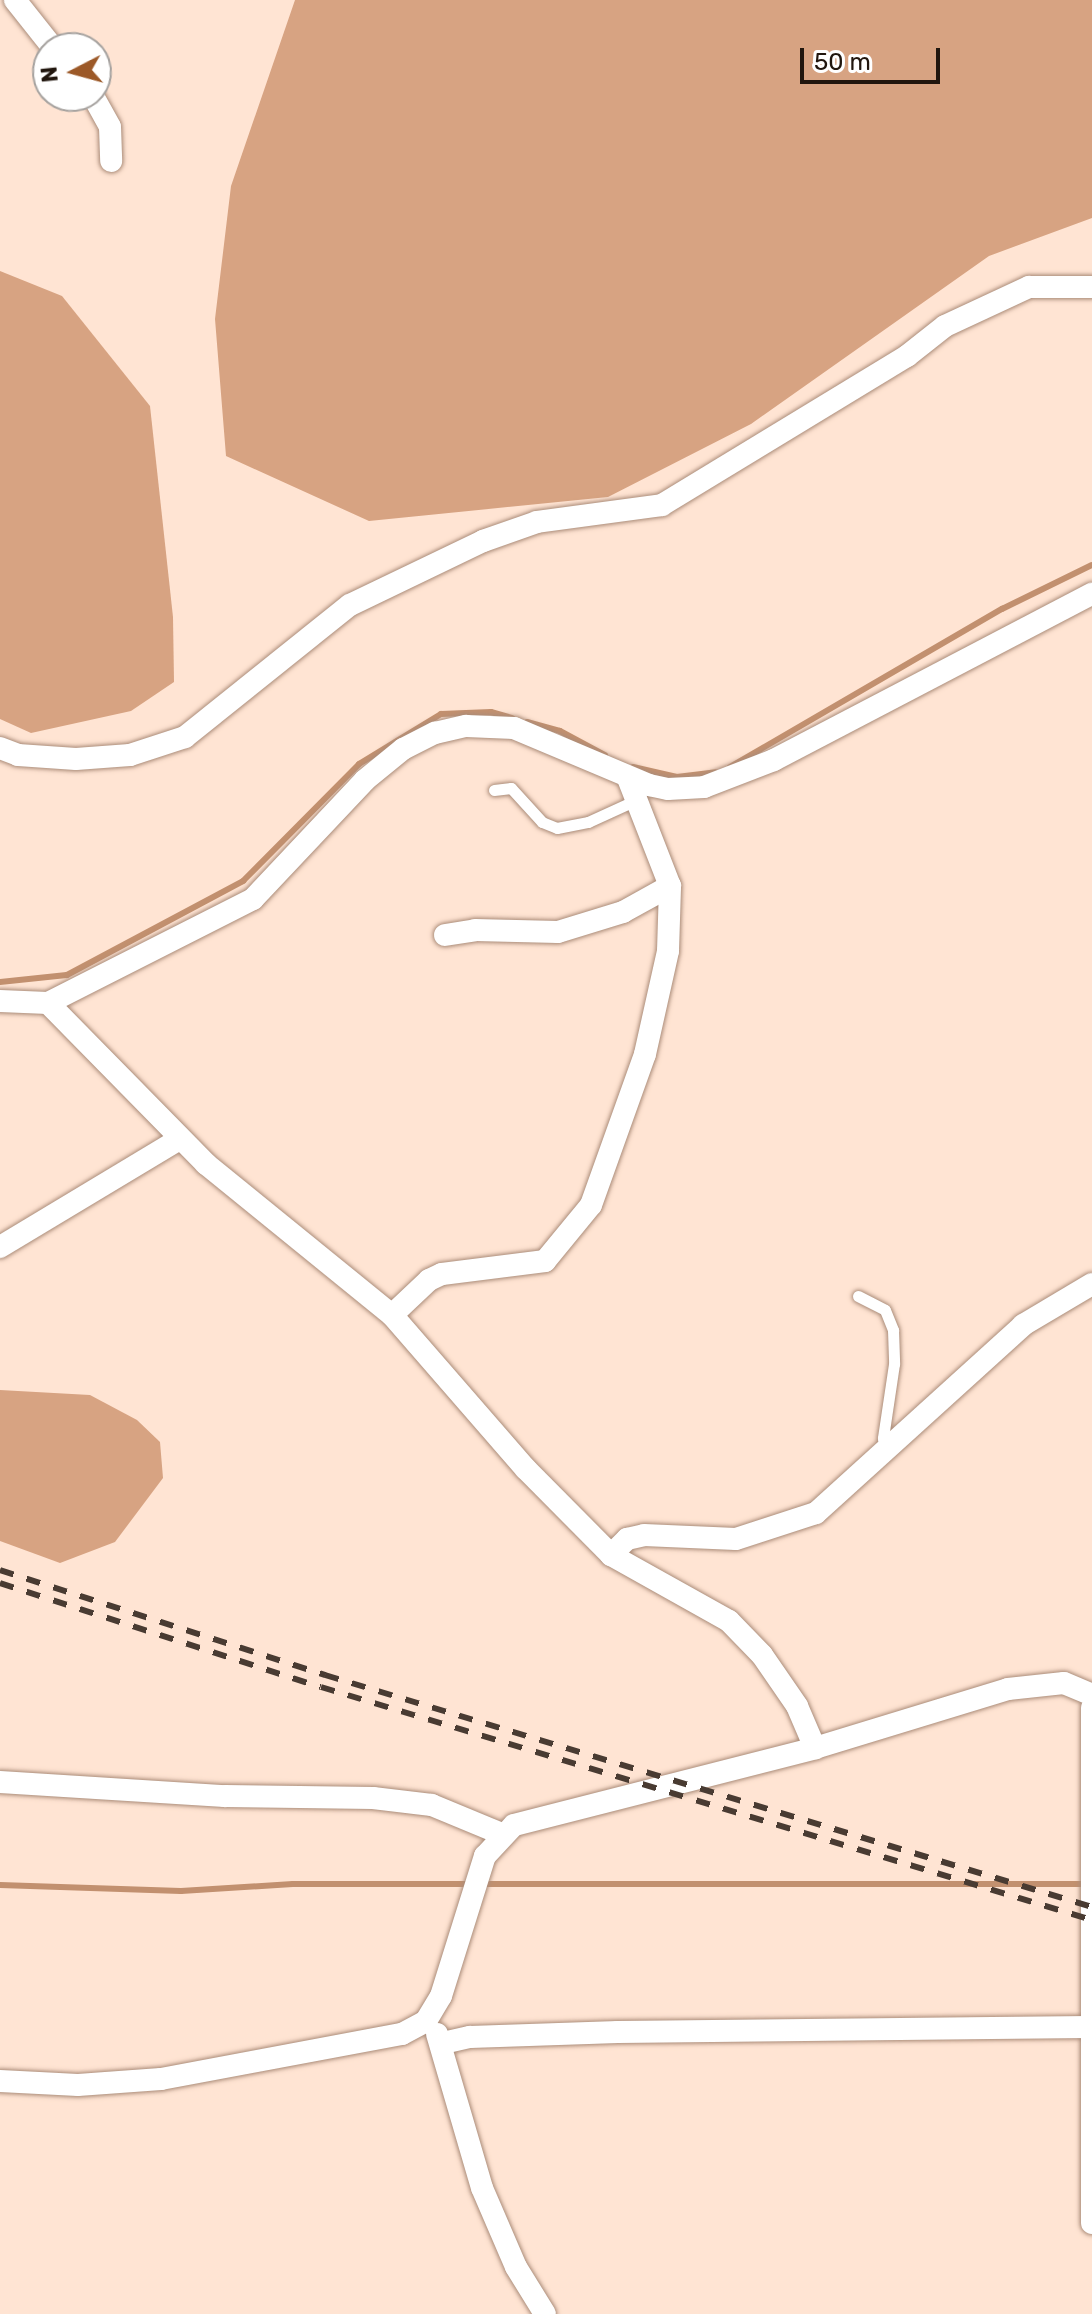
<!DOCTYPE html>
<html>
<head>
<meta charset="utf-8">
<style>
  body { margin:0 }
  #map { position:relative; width:1092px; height:2314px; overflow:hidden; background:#ffe4d3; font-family:Rubik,sans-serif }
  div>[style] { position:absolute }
  .forest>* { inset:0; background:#d7a382 }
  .stream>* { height:6px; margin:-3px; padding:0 3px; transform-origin:3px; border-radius:3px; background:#c2906f }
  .roads { filter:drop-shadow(0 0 2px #ab8c79) drop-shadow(0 0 2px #ab8c79) }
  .lane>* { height:11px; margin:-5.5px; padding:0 5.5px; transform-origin:5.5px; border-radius:5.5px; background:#fff }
  .street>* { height:22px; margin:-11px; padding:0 11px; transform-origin:11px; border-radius:11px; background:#fff }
  .rail>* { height:6px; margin-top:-3px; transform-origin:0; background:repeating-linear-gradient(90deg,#493b32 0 14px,transparent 0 28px) }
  span { translate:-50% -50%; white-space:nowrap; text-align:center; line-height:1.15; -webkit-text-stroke:8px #fff; paint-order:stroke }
  .north { position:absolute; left:32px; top:32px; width:80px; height:80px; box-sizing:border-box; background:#fff; border:2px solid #a6a29f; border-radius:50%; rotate:264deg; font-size:22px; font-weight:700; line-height:32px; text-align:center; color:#21160e }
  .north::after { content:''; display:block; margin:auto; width:28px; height:36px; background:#9c5928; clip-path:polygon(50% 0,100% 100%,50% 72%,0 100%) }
  .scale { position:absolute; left:800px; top:48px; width:140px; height:36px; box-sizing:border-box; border:4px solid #21160e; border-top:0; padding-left:10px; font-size:24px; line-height:28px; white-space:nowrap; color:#21160e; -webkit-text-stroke:6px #fff; paint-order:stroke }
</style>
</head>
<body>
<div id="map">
  <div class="forest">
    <div style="clip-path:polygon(295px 0,1092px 0,1092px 218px,989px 256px,751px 424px,608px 497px,369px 521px,226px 456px,215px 319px,231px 186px)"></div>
    <div style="clip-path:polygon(0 271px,62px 296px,150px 406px,173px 617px,174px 682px,131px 711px,31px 733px,0 719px)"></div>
    <div style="clip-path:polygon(0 1390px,90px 1395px,137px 1420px,160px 1442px,163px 1478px,115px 1542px,60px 1563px,0 1541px)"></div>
  </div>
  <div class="stream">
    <div style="left:527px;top:722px;width:34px;rotate:15deg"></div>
    <div style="left:560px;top:731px;width:51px;rotate:28.1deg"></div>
    <div style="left:633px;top:767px;width:45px;rotate:12.8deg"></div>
    <div style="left:677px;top:777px;width:39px;rotate:-7deg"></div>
    <div style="left:730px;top:767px;width:315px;rotate:-30.2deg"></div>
    <div style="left:1002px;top:609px;width:100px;rotate:-26.1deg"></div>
    <div style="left:0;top:982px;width:67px;rotate:-6deg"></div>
    <div style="left:67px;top:975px;width:200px;rotate:-28.1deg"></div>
    <div style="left:243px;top:881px;width:165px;rotate:-45.2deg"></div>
    <div style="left:359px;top:764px;width:96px;rotate:-31.4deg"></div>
    <div style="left:441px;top:714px;width:50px;rotate:-2.3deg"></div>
    <div style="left:491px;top:712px;width:22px;rotate:16deg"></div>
    <div style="left:0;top:1885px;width:181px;rotate:1.9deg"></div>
    <div style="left:181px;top:1891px;width:112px;rotate:-3.6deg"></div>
    <div style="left:293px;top:1884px;width:795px"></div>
  </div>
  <div class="roads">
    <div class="lane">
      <div style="left:494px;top:790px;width:17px;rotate:-7deg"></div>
      <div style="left:511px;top:788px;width:46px;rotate:47.6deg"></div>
      <div style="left:542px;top:822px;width:16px;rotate:22deg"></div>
      <div style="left:557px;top:828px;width:32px;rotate:-11deg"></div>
      <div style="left:588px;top:822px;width:53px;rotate:-24.6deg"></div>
      <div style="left:858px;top:1296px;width:30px;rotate:27deg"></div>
      <div style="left:885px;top:1310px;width:22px;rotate:68deg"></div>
      <div style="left:893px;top:1330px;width:34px;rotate:88deg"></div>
      <div style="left:894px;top:1364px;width:75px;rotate:98.5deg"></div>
      <div style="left:883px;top:1438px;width:13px;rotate:77deg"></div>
    </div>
    <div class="street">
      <div style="left:15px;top:0;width:61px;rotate:51.6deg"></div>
      <div style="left:93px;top:96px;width:35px;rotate:61deg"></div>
      <div style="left:110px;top:127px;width:34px;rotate:88deg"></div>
      <div style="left:0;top:748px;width:19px;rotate:21deg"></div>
      <div style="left:18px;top:755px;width:58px;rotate:3.9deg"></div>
      <div style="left:76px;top:759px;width:54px;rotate:-4.2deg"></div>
      <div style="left:130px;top:755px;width:58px;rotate:-18.1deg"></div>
      <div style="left:185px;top:737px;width:211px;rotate:-38.7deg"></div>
      <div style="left:350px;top:605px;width:148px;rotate:-25.7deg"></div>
      <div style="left:483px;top:541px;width:57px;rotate:-19.4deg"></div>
      <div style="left:537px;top:522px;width:126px;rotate:-7.7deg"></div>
      <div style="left:662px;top:505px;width:287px;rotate:-31.3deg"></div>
      <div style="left:907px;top:356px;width:48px;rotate:-38.3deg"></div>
      <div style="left:945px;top:326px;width:93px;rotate:-24.9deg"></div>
      <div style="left:1029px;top:287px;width:63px"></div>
      <div style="left:445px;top:935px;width:30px;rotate:-9deg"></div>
      <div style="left:475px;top:930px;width:83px;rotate:1.4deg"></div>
      <div style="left:558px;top:932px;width:68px;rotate:-17.1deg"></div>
      <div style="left:623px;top:912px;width:54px;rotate:-29deg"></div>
      <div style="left:0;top:1001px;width:48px;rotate:2.4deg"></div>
      <div style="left:48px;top:1003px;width:230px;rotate:-26.9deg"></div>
      <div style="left:253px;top:899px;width:163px;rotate:-46.7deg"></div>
      <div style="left:365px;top:780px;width:49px;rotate:-39.2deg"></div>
      <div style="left:403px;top:749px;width:36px;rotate:-27deg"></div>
      <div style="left:435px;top:733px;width:32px;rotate:-13deg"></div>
      <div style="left:466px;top:726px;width:48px;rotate:2.4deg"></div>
      <div style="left:514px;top:728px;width:147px;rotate:22.9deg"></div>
      <div style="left:649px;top:785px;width:19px;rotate:12deg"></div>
      <div style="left:668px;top:789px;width:36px;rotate:-3deg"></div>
      <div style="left:704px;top:787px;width:75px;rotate:-21.1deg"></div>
      <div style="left:774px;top:760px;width:359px;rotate:-27.6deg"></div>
      <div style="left:48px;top:1003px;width:226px;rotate:45.5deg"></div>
      <div style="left:206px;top:1164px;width:240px;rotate:39.1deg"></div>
      <div style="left:392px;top:1315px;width:204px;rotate:49deg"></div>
      <div style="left:526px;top:1469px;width:121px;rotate:45.3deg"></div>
      <div style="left:611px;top:1555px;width:135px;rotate:29.2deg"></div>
      <div style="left:729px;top:1621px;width:47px;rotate:45.9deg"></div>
      <div style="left:762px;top:1655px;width:62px;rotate:55.5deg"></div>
      <div style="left:797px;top:1706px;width:46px;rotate:66.8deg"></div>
      <div style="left:0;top:1247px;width:210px;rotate:-31deg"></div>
      <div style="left:392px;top:1315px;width:51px;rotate:-43.4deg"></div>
      <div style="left:429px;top:1280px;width:14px;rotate:-25deg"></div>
      <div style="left:442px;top:1274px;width:104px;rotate:-7.2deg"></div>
      <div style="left:545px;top:1261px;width:72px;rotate:-50.6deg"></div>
      <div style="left:591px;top:1205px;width:160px;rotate:-70.3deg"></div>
      <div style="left:645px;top:1054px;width:106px;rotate:-77.4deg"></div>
      <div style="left:668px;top:951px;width:65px;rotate:-88.2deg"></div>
      <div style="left:670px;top:886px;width:116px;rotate:-111.3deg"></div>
      <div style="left:611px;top:1555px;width:23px;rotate:-45deg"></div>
      <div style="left:627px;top:1539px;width:17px;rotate:-13deg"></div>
      <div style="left:644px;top:1535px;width:92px;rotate:2.5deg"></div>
      <div style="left:736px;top:1539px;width:84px;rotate:-18deg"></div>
      <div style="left:816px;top:1513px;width:280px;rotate:-42.2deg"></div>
      <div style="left:1023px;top:1325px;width:80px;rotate:-30.7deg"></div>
      <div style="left:1092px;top:1708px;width:515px;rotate:90deg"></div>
      <div style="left:0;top:1782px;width:225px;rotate:3.6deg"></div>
      <div style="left:225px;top:1796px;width:148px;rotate:0.8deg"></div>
      <div style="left:373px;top:1798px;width:59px;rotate:6.8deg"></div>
      <div style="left:432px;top:1805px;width:76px;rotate:22.5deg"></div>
      <div style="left:437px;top:2034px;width:160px;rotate:73.7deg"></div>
      <div style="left:482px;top:2188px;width:86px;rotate:66.7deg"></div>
      <div style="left:516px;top:2267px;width:55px;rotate:58.3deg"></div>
      <div style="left:443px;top:2043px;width:28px;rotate:-13deg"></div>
      <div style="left:470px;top:2037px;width:148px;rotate:-1.9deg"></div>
      <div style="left:618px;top:2032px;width:471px;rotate:-0.6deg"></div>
      <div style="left:0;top:2081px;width:78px;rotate:2.9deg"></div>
      <div style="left:78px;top:2085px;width:83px;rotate:-4.1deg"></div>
      <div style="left:161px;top:2079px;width:245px;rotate:-10.6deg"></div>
      <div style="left:402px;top:2034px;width:27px;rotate:-28deg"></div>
      <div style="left:426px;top:2021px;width:29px;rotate:-59deg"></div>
      <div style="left:441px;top:1996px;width:147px;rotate:-72.6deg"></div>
      <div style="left:485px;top:1856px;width:42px;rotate:-46.9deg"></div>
      <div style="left:514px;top:1825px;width:311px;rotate:-14.3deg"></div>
      <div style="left:815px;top:1748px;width:202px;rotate:-17deg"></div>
      <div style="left:1008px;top:1689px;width:56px;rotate:-6.1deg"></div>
      <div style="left:1064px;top:1683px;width:30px;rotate:23deg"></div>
    </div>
  </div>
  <div class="rail">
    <div style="left:0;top:1570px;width:342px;rotate:17.9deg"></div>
    <div style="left:325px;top:1675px;width:801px;rotate:16.83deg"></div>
    <div style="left:0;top:1583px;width:337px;rotate:18deg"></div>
    <div style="left:321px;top:1687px;width:805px;rotate:16.82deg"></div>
  </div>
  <div class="north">N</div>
  <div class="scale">50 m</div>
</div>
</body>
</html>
